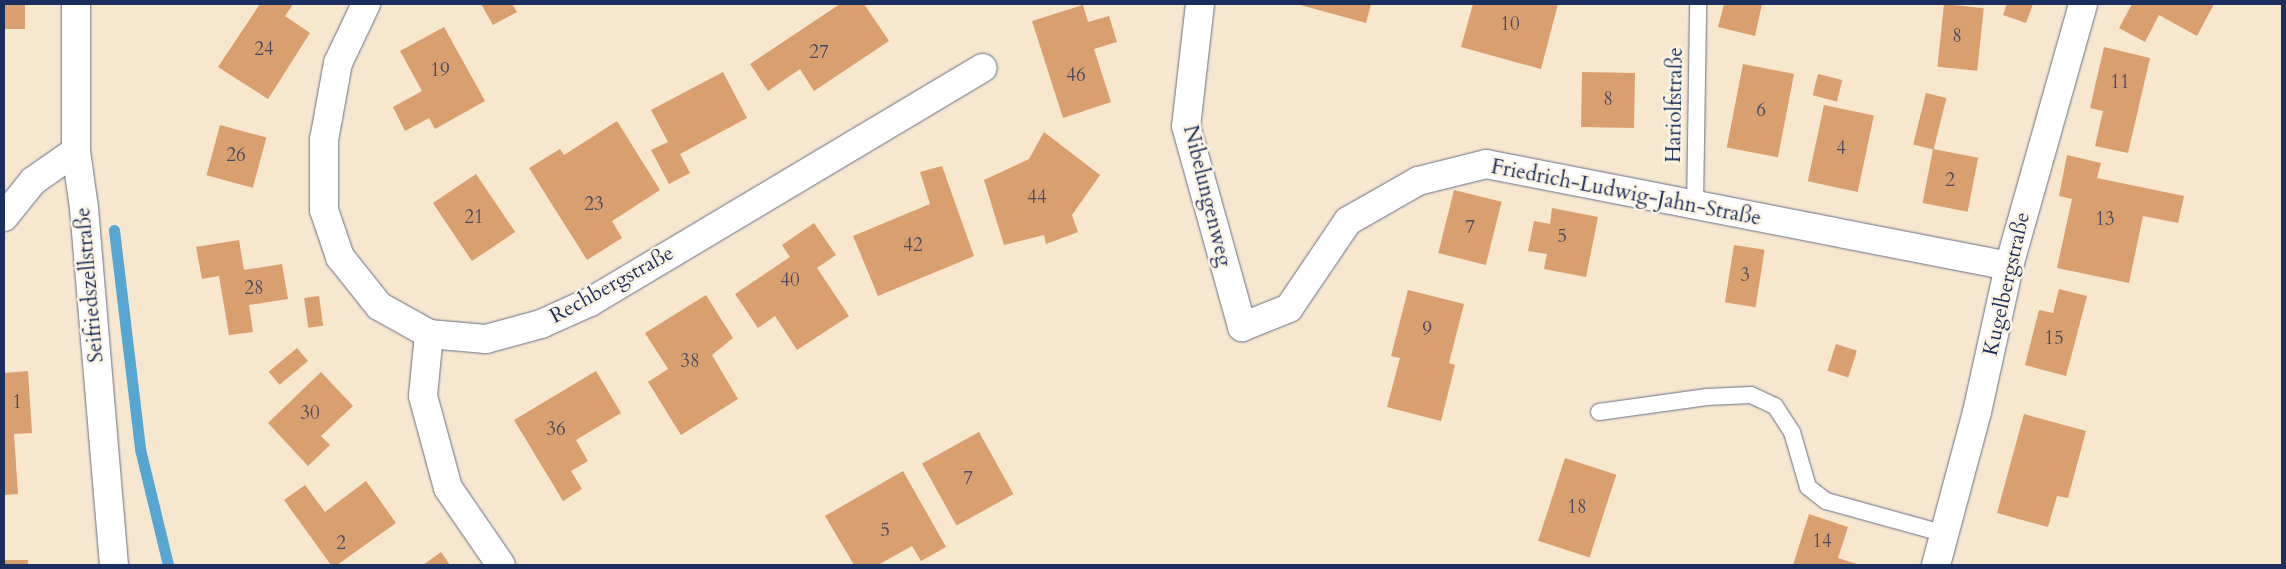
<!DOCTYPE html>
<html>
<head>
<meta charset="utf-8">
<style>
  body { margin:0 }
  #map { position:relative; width:2286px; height:569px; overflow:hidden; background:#f7e7cf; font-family:Cardo,serif }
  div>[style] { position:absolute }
  .stream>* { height:11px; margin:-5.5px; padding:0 5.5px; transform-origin:5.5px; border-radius:5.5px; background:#57a6d1 }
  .building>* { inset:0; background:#d99f6f; transform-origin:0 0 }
  .roads { filter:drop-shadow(0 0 1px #686f86) drop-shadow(0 0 1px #686f86) }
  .service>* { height:16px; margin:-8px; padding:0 8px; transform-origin:8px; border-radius:8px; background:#fff }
  .minor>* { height:28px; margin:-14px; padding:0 14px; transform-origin:14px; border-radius:14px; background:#fff }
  span { translate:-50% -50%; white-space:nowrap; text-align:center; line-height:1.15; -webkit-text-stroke:5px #fcf5e5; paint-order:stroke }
  .number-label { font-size:19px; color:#4a4b62 }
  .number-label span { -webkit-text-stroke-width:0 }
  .street-label { font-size:21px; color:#1b2f5e }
  .frame { position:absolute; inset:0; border:5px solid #1b2f5e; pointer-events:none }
</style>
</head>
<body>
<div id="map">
  <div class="stream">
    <div style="left:114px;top:230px;width:221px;rotate:83.2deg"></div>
    <div style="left:140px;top:449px;width:119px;rotate:76.4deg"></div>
  </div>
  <div class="building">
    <div style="left:4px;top:4px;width:21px;height:25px"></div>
    <div style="clip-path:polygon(260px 4px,293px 4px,285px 16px,310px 33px,268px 99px,218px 67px)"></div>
    <div style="clip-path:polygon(481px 4px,512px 4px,517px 12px,493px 25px)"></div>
    <div style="clip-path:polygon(840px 4px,864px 4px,889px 41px,814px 91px,800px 69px,768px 91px,750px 64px)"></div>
    <div style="clip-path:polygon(1297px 4px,1371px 4px,1366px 23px)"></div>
    <div style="clip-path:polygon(1473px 4px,1558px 4px,1541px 69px,1461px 47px)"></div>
    <div style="clip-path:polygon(1724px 4px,1762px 4px,1755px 36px,1718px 27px)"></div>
    <div style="left:1944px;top:4px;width:40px;height:63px;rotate:6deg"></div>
    <div style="clip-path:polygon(2007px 4px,2033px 4px,2026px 23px,2003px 15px)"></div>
    <div style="clip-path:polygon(2132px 4px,2214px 4px,2197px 36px,2159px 15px,2145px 42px,2119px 28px)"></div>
    <div style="clip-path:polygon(1083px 5px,1088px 22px,1109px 16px,1117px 42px,1094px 49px,1111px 102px,1063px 118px,1032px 21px)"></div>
    <div style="clip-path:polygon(444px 27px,485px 101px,435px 129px,429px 118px,405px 131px,393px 107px,422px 91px,400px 51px)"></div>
    <div style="clip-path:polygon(2104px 47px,2150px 58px,2128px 153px,2095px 146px,2103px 111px,2090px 108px)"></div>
    <div style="left:1743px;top:64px;width:52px;height:85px;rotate:11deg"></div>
    <div style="clip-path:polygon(723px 72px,747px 118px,680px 154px,690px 173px,669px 184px,651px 150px,668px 142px,651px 110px)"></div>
    <div style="left:1582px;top:72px;width:53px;height:55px;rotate:1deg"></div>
    <div style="left:1818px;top:74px;width:25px;height:22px;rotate:14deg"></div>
    <div style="left:1926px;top:93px;width:21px;height:53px;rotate:14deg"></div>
    <div style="left:1824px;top:105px;width:51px;height:78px;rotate:12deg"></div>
    <div style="clip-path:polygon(617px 121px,660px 190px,612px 221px,622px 238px,587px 260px,529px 168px,560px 149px,564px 155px)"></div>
    <div style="left:220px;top:125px;width:48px;height:52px;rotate:15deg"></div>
    <div style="clip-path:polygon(1044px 132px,1100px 175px,1072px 215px,1078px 232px,1046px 244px,1044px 235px,1004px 245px,984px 180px,1029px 159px)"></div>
    <div style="left:1933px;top:149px;width:46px;height:55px;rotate:11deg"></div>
    <div style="clip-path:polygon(2067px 155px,2101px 163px,2097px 178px,2184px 196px,2178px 223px,2143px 216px,2129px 283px,2057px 268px,2072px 199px,2059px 196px)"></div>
    <div style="clip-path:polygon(942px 166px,974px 256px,878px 296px,853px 236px,930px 204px,920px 172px)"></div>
    <div style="left:476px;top:174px;width:70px;height:52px;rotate:56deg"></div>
    <div style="left:1454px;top:190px;width:49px;height:65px;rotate:14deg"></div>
    <div style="clip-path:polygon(1552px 208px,1598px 217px,1586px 277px,1544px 269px,1547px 254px,1528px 251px,1534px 221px,1550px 224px)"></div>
    <div style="clip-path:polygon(814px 223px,836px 255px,817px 268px,849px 316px,797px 350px,775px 316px,758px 328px,735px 294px,790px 257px,782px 245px)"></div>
    <div style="clip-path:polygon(239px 240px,244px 270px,282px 264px,288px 299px,249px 305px,253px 332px,229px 335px,219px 276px,202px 279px,196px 247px)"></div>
    <div style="left:1734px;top:245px;width:31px;height:58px;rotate:9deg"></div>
    <div style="clip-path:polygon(2059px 289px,2087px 296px,2066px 376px,2025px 365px,2039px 310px,2053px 313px)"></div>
    <div style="clip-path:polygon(1408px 290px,1464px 304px,1449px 363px,1455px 365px,1441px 421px,1387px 407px,1400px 358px,1391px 356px)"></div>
    <div style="clip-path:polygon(706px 295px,733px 338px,712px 355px,738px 399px,681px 435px,648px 382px,668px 369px,645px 333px)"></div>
    <div style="left:319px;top:296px;width:30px;height:15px;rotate:82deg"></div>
    <div style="left:1836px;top:344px;width:22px;height:28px;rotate:18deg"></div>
    <div style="left:297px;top:348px;width:17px;height:37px;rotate:50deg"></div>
    <div style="clip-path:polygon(28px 371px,32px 433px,14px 434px,18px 494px,4px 495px,4px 373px)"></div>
    <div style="clip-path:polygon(596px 371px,621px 413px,576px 440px,588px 461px,571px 471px,582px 489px,563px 501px,514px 420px)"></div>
    <div style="clip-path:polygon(321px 372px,353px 406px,321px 436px,330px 445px,308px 466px,268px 423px)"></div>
    <div style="clip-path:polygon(2024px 414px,2086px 431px,2068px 498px,2057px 496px,2048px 527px,1997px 513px)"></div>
    <div style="left:979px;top:432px;width:71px;height:65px;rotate:61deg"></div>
    <div style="left:1565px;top:458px;width:54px;height:87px;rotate:18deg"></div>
    <div style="clip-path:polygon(903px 471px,946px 547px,921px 561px,912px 546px,878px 565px,854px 565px,825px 516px)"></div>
    <div style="clip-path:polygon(366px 481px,396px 523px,337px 565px,331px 565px,284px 500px,305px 485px,325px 512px)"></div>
    <div style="clip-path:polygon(1809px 514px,1848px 527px,1838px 558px,1860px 565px,1793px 565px)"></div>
    <div style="clip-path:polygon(441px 552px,450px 565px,423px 565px)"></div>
    <div style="left:4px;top:560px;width:24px;height:5px"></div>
  </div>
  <div class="roads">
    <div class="service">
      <div style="left:1695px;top:206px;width:202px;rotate:-89.1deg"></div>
      <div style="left:1599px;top:412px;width:109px;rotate:-7.9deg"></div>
      <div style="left:1707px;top:397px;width:44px;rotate:-2.6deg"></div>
      <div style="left:1751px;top:395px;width:26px;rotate:25deg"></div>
      <div style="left:1775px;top:406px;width:31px;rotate:57deg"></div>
      <div style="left:1792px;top:432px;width:57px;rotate:73.8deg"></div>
      <div style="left:1808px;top:487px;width:23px;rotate:38deg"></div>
      <div style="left:1826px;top:501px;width:124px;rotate:15.4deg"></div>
    </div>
    <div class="minor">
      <div style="left:76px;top:4px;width:147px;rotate:90deg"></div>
      <div style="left:76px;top:151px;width:58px;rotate:82deg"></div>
      <div style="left:84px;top:208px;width:358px;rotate:85.2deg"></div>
      <div style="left:366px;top:4px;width:65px;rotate:115.4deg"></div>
      <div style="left:338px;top:63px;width:78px;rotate:100.3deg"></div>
      <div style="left:324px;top:140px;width:70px;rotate:90deg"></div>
      <div style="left:324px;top:210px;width:50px;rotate:71.2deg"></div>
      <div style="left:340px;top:257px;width:63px;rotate:51.5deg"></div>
      <div style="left:379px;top:306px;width:57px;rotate:29.2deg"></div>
      <div style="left:429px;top:334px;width:57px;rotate:5deg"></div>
      <div style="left:486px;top:339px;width:57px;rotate:-15.3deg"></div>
      <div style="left:541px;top:324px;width:54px;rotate:-24.2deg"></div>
      <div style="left:590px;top:302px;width:457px;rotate:-30.8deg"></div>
      <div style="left:1200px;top:4px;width:123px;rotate:96.5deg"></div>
      <div style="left:1186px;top:126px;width:209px;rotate:74.4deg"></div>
      <div style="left:1242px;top:327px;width:51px;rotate:-22deg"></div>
      <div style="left:1289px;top:308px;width:105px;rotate:-55.9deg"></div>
      <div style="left:1348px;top:221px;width:81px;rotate:-29.7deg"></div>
      <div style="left:1418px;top:181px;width:70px;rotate:-14deg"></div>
      <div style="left:1486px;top:164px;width:533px;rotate:11.04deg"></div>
      <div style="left:4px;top:217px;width:46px;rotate:-51.1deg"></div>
      <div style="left:33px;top:181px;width:52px;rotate:-34.9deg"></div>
      <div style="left:429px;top:334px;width:62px;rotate:95.5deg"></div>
      <div style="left:423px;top:396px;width:95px;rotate:74.8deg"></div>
      <div style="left:448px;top:488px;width:93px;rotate:55.5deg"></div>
      <div style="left:1936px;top:565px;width:158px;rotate:-75deg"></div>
      <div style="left:1977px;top:412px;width:149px;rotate:-77.6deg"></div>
      <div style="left:2009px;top:266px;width:272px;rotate:-74.2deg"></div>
    </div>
  </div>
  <div class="number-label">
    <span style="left:1510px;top:25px">10</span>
    <span style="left:1957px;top:37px">8</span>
    <span style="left:264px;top:50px">24</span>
    <span style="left:819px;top:53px">27</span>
    <span style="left:440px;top:71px">19</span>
    <span style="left:1076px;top:76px">46</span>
    <span style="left:2120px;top:83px">11</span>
    <span style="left:1608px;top:100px">8</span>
    <span style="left:1761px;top:111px">6</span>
    <span style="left:1841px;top:149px">4</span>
    <span style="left:236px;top:156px">26</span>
    <span style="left:1950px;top:181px">2</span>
    <span style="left:1037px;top:198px">44</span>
    <span style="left:594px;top:205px">23</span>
    <span style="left:474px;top:218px">21</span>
    <span style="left:2105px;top:220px">13</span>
    <span style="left:1470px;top:228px">7</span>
    <span style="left:1562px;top:237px">5</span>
    <span style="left:913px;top:246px">42</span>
    <span style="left:1745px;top:276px">3</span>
    <span style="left:790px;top:281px">40</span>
    <span style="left:254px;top:289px">28</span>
    <span style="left:1427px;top:330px">9</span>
    <span style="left:2054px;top:339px">15</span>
    <span style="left:690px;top:362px">38</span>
    <span style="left:17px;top:403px">1</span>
    <span style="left:310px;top:414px">30</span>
    <span style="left:556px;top:430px">36</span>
    <span style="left:968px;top:479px">7</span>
    <span style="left:1577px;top:508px">18</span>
    <span style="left:885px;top:531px">5</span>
    <span style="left:1822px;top:542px">14</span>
    <span style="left:341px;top:544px">2</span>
  </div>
  <div class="street-label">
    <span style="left:1675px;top:105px;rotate:-89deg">Hariolfstraße</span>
    <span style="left:1626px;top:193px;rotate:11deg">Friedrich-Ludwig-Jahn-Straße</span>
    <span style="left:1207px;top:196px;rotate:76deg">Nibelungenweg</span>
    <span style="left:2007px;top:284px;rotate:-77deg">Kugelbergstraße</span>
    <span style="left:90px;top:285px;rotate:-95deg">Seifriedszellstraße</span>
    <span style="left:612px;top:285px;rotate:-29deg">Rechbergstraße</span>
  </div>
  <div class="frame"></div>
</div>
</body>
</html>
